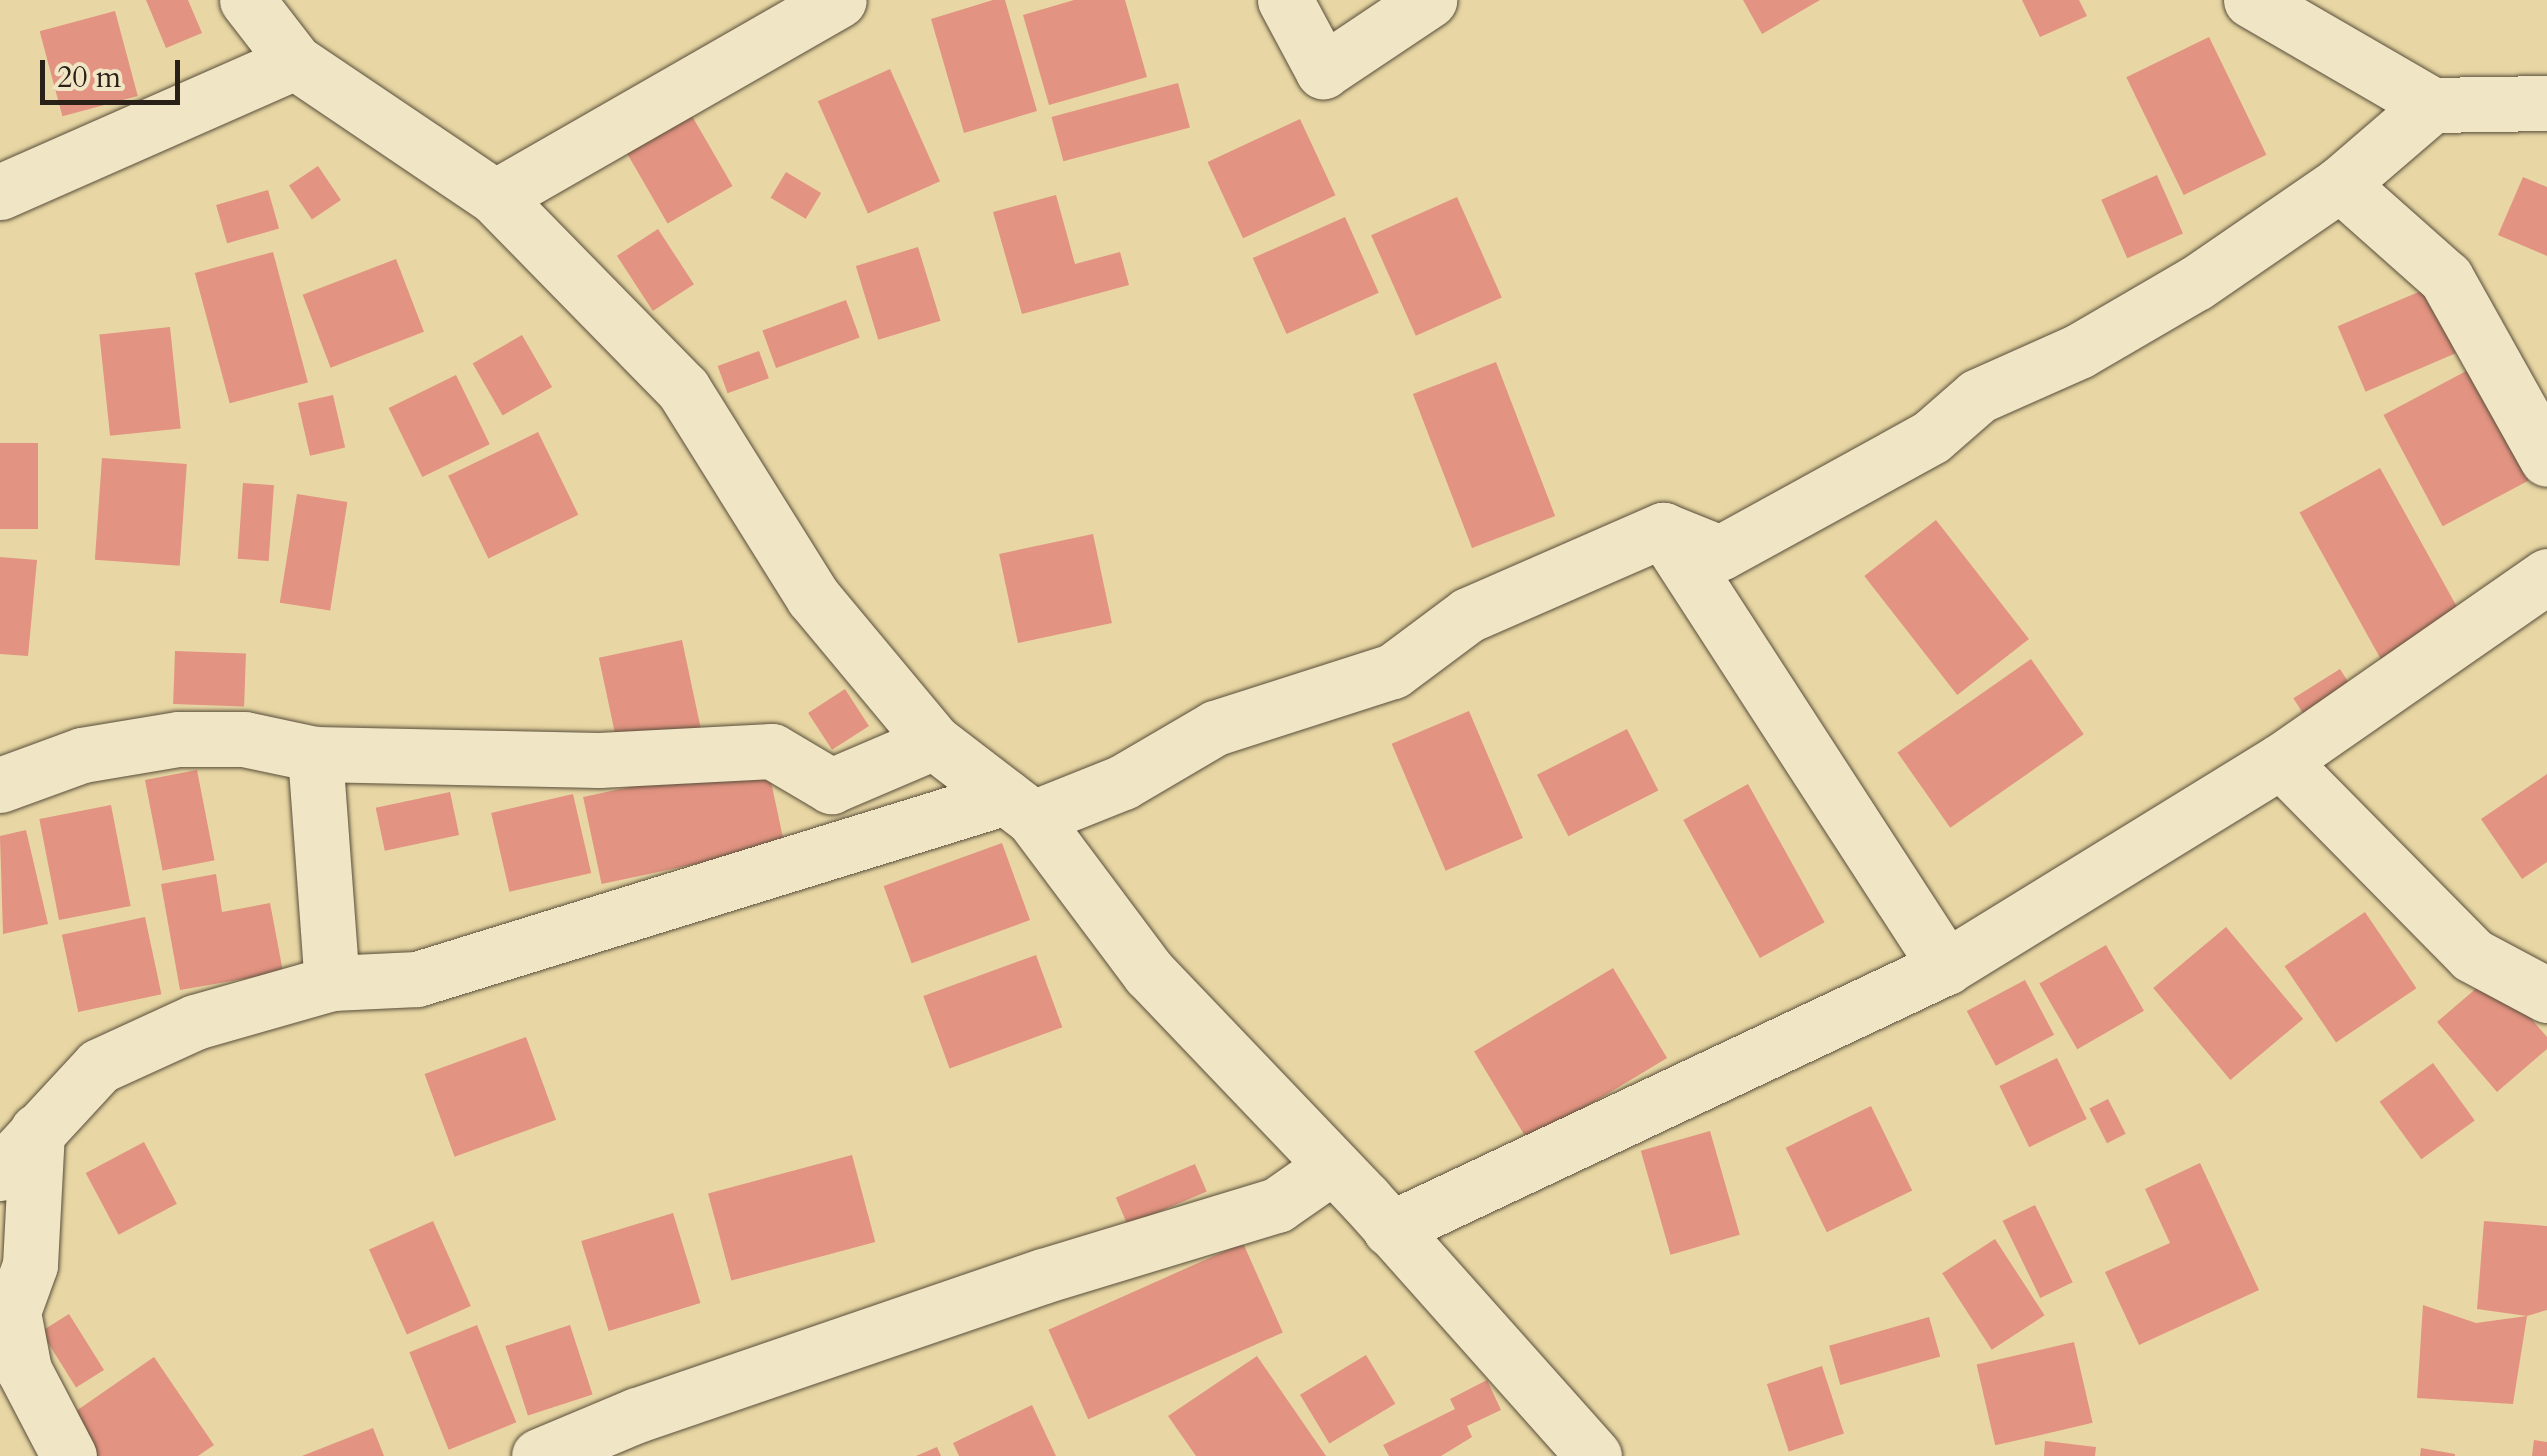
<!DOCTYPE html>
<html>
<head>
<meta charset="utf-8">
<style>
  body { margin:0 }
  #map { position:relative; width:2547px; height:1456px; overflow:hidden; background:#e8d7a4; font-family:Cardo,serif }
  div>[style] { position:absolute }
  .building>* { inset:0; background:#e29381; transform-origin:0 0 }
  .roads { filter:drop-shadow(0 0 2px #594e3b) drop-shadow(0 0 2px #594e3b) }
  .minor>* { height:55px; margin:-27.5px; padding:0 27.5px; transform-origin:27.5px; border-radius:27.5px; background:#f0e5c4 }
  span { translate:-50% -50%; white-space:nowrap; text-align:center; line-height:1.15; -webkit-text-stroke:8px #f0e5c4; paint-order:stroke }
  .scale { position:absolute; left:40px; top:60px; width:140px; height:45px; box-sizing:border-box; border:5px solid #292018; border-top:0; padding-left:12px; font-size:30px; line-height:35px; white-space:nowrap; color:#292018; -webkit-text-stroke:8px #f0e5c4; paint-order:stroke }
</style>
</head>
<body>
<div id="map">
  <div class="building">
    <div style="clip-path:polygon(146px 0,188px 0,202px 33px,166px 48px)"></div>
    <div style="clip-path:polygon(993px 0,1005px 0,1037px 111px,964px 133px,931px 19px)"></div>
    <div style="clip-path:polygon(1074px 0,1125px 0,1147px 77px,1049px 105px,1023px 15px)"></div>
    <div style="clip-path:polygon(1743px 0,1820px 0,1762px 34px)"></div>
    <div style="clip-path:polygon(2022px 0,2079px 0,2087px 16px,2040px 37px)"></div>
    <div style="left:115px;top:11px;width:88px;height:78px;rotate:75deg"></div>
    <div style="left:2209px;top:37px;width:131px;height:92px;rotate:64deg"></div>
    <div style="left:890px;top:69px;width:123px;height:79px;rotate:66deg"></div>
    <div style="left:1178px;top:83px;width:46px;height:131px;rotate:75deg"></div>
    <div style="left:688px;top:109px;width:89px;height:75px;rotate:60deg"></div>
    <div style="left:1300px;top:119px;width:84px;height:102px;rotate:65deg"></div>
    <div style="left:318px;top:166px;width:41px;height:35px;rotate:56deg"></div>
    <div style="left:786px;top:172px;width:41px;height:30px;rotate:31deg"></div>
    <div style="left:2157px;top:175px;width:64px;height:61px;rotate:66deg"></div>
    <div style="clip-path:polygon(2523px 177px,2547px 187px,2547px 256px,2498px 235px)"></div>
    <div style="left:268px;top:190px;width:40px;height:54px;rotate:74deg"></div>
    <div style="clip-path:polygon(1056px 195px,1075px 264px,1120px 252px,1129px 285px,1022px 314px,993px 212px)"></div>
    <div style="left:1457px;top:197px;width:110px;height:94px;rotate:66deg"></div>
    <div style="left:1345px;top:217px;width:83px;height:101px;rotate:66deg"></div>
    <div style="left:658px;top:229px;width:66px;height:49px;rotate:57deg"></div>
    <div style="left:918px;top:247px;width:77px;height:65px;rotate:73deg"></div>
    <div style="left:273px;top:252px;width:135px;height:81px;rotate:75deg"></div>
    <div style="left:396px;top:259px;width:78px;height:100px;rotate:69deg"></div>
    <div style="left:2428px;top:288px;width:71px;height:98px;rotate:67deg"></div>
    <div style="left:846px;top:300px;width:40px;height:89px;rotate:70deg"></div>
    <div style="left:170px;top:327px;width:102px;height:71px;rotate:84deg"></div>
    <div style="left:522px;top:335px;width:60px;height:57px;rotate:60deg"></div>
    <div style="left:759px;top:351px;width:29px;height:44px;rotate:70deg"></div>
    <div style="left:1496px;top:362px;width:165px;height:89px;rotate:69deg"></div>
    <div style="left:2470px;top:369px;width:126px;height:98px;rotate:62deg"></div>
    <div style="left:456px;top:375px;width:77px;height:75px;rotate:64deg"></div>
    <div style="left:333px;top:395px;width:54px;height:36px;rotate:77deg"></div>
    <div style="left:538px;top:432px;width:92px;height:100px;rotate:64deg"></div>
    <div style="left:0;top:443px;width:38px;height:86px"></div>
    <div style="left:102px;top:458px;width:85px;height:102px;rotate:4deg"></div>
    <div style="left:2380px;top:468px;width:172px;height:92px;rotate:61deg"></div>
    <div style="left:243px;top:483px;width:31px;height:76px;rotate:4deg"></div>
    <div style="left:297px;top:494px;width:51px;height:110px;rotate:9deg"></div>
    <div style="left:1936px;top:520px;width:151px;height:91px;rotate:52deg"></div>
    <div style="left:1093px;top:534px;width:91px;height:96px;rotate:78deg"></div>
    <div style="clip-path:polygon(0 557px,37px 560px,28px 656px,0 654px)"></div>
    <div style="left:682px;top:640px;width:96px;height:85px;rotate:78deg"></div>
    <div style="left:175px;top:651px;width:71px;height:53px;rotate:2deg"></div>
    <div style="left:2031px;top:659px;width:92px;height:163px;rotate:55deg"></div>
    <div style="left:2340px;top:669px;width:38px;height:55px;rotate:58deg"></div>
    <div style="left:845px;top:689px;width:44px;height:44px;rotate:57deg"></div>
    <div style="left:1469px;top:711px;width:138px;height:84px;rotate:67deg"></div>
    <div style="left:1627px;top:729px;width:69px;height:101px;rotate:63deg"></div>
    <div style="left:766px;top:758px;width:89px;height:187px;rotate:78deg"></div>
    <div style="left:197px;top:770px;width:92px;height:53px;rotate:79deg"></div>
    <div style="clip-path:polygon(2547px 774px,2547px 862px,2522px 879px,2481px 819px)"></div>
    <div style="left:1748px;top:784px;width:158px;height:74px;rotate:61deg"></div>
    <div style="left:450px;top:792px;width:44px;height:76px;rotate:78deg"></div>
    <div style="left:573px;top:794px;width:81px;height:84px;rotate:77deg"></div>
    <div style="left:111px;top:805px;width:103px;height:73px;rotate:79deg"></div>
    <div style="clip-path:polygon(26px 830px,48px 924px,3px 934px,0 836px)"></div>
    <div style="left:1002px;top:843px;width:82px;height:126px;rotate:70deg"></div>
    <div style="clip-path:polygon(216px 874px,222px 912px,270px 903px,283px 972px,180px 990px,161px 884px)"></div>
    <div style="left:2365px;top:912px;width:92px;height:97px;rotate:56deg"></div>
    <div style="left:145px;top:917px;width:79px;height:85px;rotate:78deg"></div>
    <div style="left:2226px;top:927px;width:120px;height:95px;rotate:50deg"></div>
    <div style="left:2106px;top:945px;width:76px;height:77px;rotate:60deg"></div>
    <div style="left:1036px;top:955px;width:77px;height:120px;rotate:70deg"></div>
    <div style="left:1613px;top:968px;width:105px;height:162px;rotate:59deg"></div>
    <div style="clip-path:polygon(2493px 974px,2547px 1037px,2547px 1049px,2497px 1092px,2437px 1022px)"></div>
    <div style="left:2025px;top:980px;width:62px;height:66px;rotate:62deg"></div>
    <div style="left:526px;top:1037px;width:88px;height:108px;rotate:70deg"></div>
    <div style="left:2057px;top:1058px;width:68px;height:64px;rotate:64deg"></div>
    <div style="left:2433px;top:1063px;width:71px;height:66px;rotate:54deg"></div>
    <div style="left:2108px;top:1099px;width:39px;height:21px;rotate:63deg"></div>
    <div style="left:1871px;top:1106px;width:94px;height:95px;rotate:64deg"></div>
    <div style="left:1710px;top:1131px;width:108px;height:72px;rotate:74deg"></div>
    <div style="left:144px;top:1142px;width:70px;height:66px;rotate:62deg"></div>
    <div style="left:852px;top:1155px;width:90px;height:149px;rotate:75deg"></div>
    <div style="clip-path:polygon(2200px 1163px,2259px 1290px,2139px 1345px,2105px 1272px,2170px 1243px,2145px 1189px)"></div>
    <div style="left:1195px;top:1164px;width:30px;height:86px;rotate:67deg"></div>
    <div style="left:2035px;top:1205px;width:86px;height:36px;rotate:64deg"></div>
    <div style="left:673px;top:1213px;width:94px;height:96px;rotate:73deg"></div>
    <div style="left:433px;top:1221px;width:93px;height:70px;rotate:66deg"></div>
    <div style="clip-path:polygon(2484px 1221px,2547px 1226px,2547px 1310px,2527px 1316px,2477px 1309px)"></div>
    <div style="left:1995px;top:1239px;width:91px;height:63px;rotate:57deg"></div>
    <div style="left:1243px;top:1243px;width:98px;height:213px;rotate:66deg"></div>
    <div style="clip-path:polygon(2423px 1305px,2476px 1323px,2527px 1316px,2513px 1404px,2417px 1398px)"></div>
    <div style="left:69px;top:1314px;width:66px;height:33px;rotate:58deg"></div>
    <div style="left:1929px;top:1317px;width:41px;height:104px;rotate:74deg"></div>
    <div style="left:477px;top:1325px;width:105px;height:73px;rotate:68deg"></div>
    <div style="left:570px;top:1325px;width:73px;height:68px;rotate:72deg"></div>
    <div style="left:2074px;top:1342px;width:83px;height:100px;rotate:77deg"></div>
    <div style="left:1366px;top:1355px;width:57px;height:77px;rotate:59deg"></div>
    <div style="clip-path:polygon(1257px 1356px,1326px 1456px,1196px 1456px,1168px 1416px)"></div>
    <div style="clip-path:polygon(154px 1357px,214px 1445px,198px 1456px,92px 1456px,66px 1418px)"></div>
    <div style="left:1822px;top:1366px;width:71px;height:58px;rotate:72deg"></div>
    <div style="clip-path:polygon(1487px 1380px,1501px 1410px,1467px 1426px,1472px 1437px,1441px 1456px,1389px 1456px,1383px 1445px,1455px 1409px,1450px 1399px)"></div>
    <div style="clip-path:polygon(1032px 1405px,1056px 1456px,959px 1456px,953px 1443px)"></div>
    <div style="clip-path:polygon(373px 1428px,384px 1456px,302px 1456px)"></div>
    <div style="clip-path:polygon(2534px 1440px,2547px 1442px,2547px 1456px,2532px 1456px)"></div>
    <div style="clip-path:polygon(2045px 1441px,2096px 1447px,2095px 1456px,2044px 1456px)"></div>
    <div style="clip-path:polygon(937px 1447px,941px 1456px,916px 1456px)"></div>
    <div style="clip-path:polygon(2421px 1448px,2455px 1454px,2455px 1456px,2420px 1456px)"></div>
  </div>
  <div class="roads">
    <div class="minor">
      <div style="left:247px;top:0;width:78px;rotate:52.3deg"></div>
      <div style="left:295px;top:62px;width:241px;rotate:34deg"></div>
      <div style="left:495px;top:197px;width:269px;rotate:45.6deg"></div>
      <div style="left:683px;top:389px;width:245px;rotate:58deg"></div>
      <div style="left:813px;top:597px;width:189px;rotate:50.2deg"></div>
      <div style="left:934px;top:742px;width:125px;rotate:37.5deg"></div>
      <div style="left:1033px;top:818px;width:97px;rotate:-21.8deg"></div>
      <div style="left:1123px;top:782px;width:107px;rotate:-30.4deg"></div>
      <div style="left:1215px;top:728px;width:187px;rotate:-17.8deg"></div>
      <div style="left:1393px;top:671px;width:94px;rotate:-36.7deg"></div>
      <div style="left:1468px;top:615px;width:213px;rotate:-23.6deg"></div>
      <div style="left:1663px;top:530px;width:61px;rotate:22deg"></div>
      <div style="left:1720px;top:553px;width:241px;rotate:-28.8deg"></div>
      <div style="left:1931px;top:437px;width:62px;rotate:-41.1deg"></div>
      <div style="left:1978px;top:396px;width:111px;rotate:-24deg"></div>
      <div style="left:2079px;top:351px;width:135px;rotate:-30.2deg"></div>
      <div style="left:2196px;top:283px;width:175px;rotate:-34.5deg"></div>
      <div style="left:2340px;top:184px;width:121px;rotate:-40.7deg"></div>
      <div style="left:1285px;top:0;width:81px;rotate:61.8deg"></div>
      <div style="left:1323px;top:71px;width:128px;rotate:-33.8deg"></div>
      <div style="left:2251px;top:0;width:209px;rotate:30.1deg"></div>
      <div style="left:2432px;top:105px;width:115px;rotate:-1deg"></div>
      <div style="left:2340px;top:184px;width:142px;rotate:41.6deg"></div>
      <div style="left:2446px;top:278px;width:207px;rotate:60.8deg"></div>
      <div style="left:0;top:192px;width:322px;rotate:-23.8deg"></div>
      <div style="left:495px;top:197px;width:396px;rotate:-29.8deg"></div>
      <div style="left:1663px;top:530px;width:521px;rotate:57.07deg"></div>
      <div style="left:1946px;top:967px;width:393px;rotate:-31.6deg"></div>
      <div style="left:2281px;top:761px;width:324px;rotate:-34.8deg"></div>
      <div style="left:315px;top:754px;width:230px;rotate:85.8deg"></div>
      <div style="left:2281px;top:761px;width:272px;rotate:45.4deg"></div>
      <div style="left:2472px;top:955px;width:85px;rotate:28.1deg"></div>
      <div style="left:0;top:785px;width:87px;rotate:-20.1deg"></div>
      <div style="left:82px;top:755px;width:98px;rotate:-9.4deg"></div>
      <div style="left:179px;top:739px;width:65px"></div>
      <div style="left:244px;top:739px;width:73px;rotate:11.9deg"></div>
      <div style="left:315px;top:754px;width:284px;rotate:1.2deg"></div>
      <div style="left:599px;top:760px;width:173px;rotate:-3deg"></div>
      <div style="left:772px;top:751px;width:69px;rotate:30.7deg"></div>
      <div style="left:831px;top:786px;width:112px;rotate:-23.1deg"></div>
      <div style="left:1033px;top:818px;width:194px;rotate:53.2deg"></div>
      <div style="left:1149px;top:973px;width:313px;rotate:46.3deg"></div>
      <div style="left:1365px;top:1199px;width:344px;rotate:48.3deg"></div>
      <div style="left:37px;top:1131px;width:134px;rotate:93deg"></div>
      <div style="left:30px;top:1265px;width:50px;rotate:109.9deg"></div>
      <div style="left:13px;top:1312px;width:59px;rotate:79.3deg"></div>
      <div style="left:24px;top:1370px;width:97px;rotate:62.4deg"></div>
      <div style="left:0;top:1173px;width:146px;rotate:-47.2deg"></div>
      <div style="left:99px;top:1066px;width:106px;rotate:-24.6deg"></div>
      <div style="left:195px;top:1022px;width:142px;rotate:-15.9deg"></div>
      <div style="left:332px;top:983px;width:85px;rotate:-2.7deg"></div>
      <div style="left:417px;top:979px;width:616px;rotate:-17.17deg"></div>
      <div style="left:1390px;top:1229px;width:615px;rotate:-25.23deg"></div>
      <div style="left:539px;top:1456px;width:106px;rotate:-22.7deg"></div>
      <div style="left:637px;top:1415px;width:429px;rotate:-18.9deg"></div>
      <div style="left:1043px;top:1276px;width:245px;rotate:-16.9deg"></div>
      <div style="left:1277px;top:1205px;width:68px;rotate:-34.9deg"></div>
    </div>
  </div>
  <div class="scale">20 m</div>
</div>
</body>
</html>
